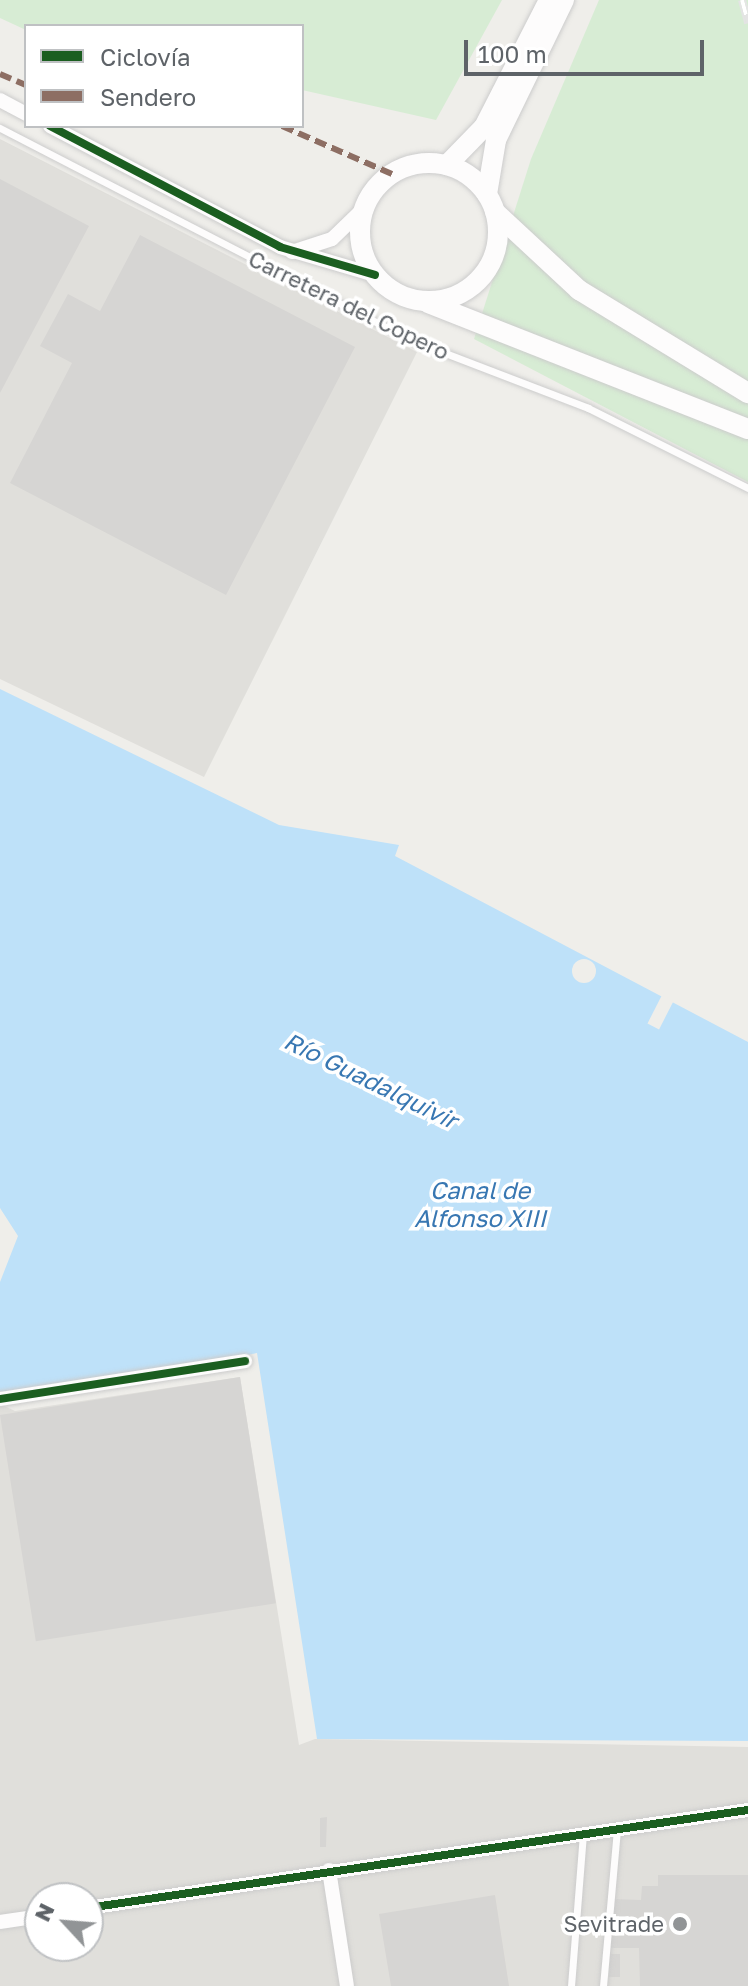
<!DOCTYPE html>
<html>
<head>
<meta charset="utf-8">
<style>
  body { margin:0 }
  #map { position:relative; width:748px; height:1986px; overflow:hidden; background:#efeeea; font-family:"Golos Text",sans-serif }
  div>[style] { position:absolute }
  .industrial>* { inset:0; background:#e0dfdb }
  .green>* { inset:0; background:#d7ecd4 }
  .water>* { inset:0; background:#bee1f9 }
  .pier>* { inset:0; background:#efeeea; transform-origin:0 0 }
  .round { border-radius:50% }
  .building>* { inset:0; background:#d6d5d3; transform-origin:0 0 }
  .roads { filter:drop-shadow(0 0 2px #ccc) drop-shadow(0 0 2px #ccc) }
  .service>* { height:7px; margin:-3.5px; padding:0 3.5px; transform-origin:3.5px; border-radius:3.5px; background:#fdfcfc }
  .minor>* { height:14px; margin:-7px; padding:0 7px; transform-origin:7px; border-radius:7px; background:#fdfcfc }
  .secondary>* { height:20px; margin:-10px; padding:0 10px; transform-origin:10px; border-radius:10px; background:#fdfcfc }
  .secondary>.ring { margin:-10px; padding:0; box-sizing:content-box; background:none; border:20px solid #fdfcfc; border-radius:50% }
  .rail>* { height:8px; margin-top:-4px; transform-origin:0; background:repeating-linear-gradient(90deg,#fff 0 15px,#e4e4e4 0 30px); box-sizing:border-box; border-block:2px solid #e4e4e4 }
  .quiet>* { height:6px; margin-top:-3px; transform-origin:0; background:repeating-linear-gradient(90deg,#8d6e63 0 12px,transparent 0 18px) }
  .cycleway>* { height:8px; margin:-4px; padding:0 4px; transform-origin:4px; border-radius:4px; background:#1b5e20 }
  .dots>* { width:22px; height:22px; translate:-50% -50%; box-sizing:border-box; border:4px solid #fff; border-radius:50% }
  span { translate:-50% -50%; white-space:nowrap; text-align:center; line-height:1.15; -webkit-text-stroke:7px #fff; paint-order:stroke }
  .street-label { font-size:22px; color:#5e6368 }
  .poi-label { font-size:22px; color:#5e6368 }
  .right { translate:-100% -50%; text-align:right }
  .water-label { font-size:24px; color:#3877b2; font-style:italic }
  .legend { position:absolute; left:24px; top:24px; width:280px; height:104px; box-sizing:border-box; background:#fff; border:2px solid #bfc1c3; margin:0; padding:10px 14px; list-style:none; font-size:24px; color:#5e6368 }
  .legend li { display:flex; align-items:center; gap:16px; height:40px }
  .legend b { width:40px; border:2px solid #bfc1c3 }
  .north { position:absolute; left:24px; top:1882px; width:80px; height:80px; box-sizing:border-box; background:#fff; border:2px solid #bfc1c3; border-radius:50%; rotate:296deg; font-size:22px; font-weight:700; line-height:32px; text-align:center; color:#5e6368 }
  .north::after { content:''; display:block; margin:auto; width:28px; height:36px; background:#919496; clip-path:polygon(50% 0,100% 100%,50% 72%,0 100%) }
  .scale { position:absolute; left:464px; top:40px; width:240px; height:36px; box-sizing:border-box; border:4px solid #5e6368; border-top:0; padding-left:10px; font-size:24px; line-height:28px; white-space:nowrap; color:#5e6368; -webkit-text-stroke:6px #fff; paint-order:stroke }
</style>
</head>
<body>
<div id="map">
  <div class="industrial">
    <div style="clip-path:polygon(0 139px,417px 352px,204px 777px,0 679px)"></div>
    <div style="clip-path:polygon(evenodd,240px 1377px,299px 1745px,315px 1739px,748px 1747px,748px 1986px,0 1986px,0 1404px,15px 1411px,240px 1377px,40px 1898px,88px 1898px,88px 1946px,40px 1946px,40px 1898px)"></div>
  </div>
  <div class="green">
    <div style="clip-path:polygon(0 0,502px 0,436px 120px,302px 90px,302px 26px,26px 30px,0 18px)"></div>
    <div style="clip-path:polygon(599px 0,748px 0,748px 482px,474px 339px,531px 159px)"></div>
  </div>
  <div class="water">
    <div style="clip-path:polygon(0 689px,279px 825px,399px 845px,395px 856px,748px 1042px,748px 1741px,317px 1739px,257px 1353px,25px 1401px,0 1391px,0 1282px,18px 1236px,0 1208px)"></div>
  </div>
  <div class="pier">
    <div class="round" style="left:572px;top:959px;width:24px;height:24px"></div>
    <div style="left:662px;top:995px;width:13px;height:32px;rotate:27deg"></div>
  </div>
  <div class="building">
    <div style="clip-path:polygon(0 179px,89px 226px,0 393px)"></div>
    <div style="clip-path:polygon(140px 235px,355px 347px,226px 595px,10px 483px,72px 363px,40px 346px,68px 294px,100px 311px)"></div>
    <div style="left:240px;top:1377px;width:229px;height:243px;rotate:81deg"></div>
    <div style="clip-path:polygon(327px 1817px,326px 1847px,320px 1847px,320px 1818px)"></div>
    <div style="clip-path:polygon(658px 1875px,748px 1875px,748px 1986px,640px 1986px,639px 1948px,611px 1948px,613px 1899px,641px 1900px,642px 1886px,658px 1886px)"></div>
    <div style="clip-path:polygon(495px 1895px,509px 1986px,391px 1986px,379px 1914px)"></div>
    <div style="left:609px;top:1954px;width:11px;height:23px"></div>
  </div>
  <div class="roads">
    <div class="service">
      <div style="left:0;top:128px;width:457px;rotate:27.3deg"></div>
      <div style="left:406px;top:338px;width:195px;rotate:21deg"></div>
      <div style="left:588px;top:408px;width:179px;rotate:26.6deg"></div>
      <div style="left:571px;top:1986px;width:152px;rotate:-85.5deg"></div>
      <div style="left:603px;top:1986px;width:158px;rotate:-84.9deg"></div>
    </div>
    <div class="minor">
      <div style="left:0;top:100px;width:30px;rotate:28deg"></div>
      <div style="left:50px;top:126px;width:260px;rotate:27.7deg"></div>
      <div style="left:280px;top:247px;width:99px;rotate:16.4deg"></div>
      <div style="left:292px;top:252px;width:42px;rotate:-18deg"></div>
      <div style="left:332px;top:239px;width:45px;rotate:-44.1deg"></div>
      <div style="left:0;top:1399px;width:248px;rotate:-8.8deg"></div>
      <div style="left:329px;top:1870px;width:117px;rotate:81.2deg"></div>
      <div style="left:88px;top:1908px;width:667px;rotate:-8.45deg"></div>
      <div style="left:0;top:1922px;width:40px;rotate:-8.5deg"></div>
    </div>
    <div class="secondary">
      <div class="ring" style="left:360px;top:163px;width:118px;height:118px"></div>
      <div style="left:447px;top:165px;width:53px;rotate:-45.8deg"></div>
      <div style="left:484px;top:127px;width:143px;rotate:-62.9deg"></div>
      <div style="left:487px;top:194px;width:55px;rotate:-80.5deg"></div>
      <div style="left:496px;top:140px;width:156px;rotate:-64.1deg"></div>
      <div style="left:495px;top:212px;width:115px;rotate:42.9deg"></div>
      <div style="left:579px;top:290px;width:198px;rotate:31.4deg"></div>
      <div style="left:428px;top:303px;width:344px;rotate:21.5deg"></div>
    </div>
  </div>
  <div class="rail">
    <div style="left:742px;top:0;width:24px;rotate:75deg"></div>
  </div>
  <div class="quiet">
    <div style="left:0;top:74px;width:28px;rotate:23deg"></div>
    <div style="left:282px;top:126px;width:120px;rotate:23.6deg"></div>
  </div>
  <div class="cycleway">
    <div style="left:50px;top:126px;width:260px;rotate:27.7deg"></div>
    <div style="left:280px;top:247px;width:99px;rotate:16.4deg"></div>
    <div style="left:0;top:1399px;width:248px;rotate:-8.8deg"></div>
    <div style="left:88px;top:1908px;width:667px;rotate:-8.45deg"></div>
  </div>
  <div class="dots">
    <div style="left:680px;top:1924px;background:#919496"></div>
  </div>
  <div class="street-label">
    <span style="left:349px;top:305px;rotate:26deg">Carretera del Copero</span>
  </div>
  <div class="poi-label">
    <span class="right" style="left:664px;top:1924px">Sevitrade</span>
  </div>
  <div class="water-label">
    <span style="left:371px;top:1080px;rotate:26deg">Río Guadalquivir</span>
    <span style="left:480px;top:1204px">Canal de<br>Alfonso XIII</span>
  </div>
  <ul class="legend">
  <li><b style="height:10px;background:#1b5e20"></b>Ciclovía</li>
  <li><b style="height:10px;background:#8d6e63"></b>Sendero</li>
  </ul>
  <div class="north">N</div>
  <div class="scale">100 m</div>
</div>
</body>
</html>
